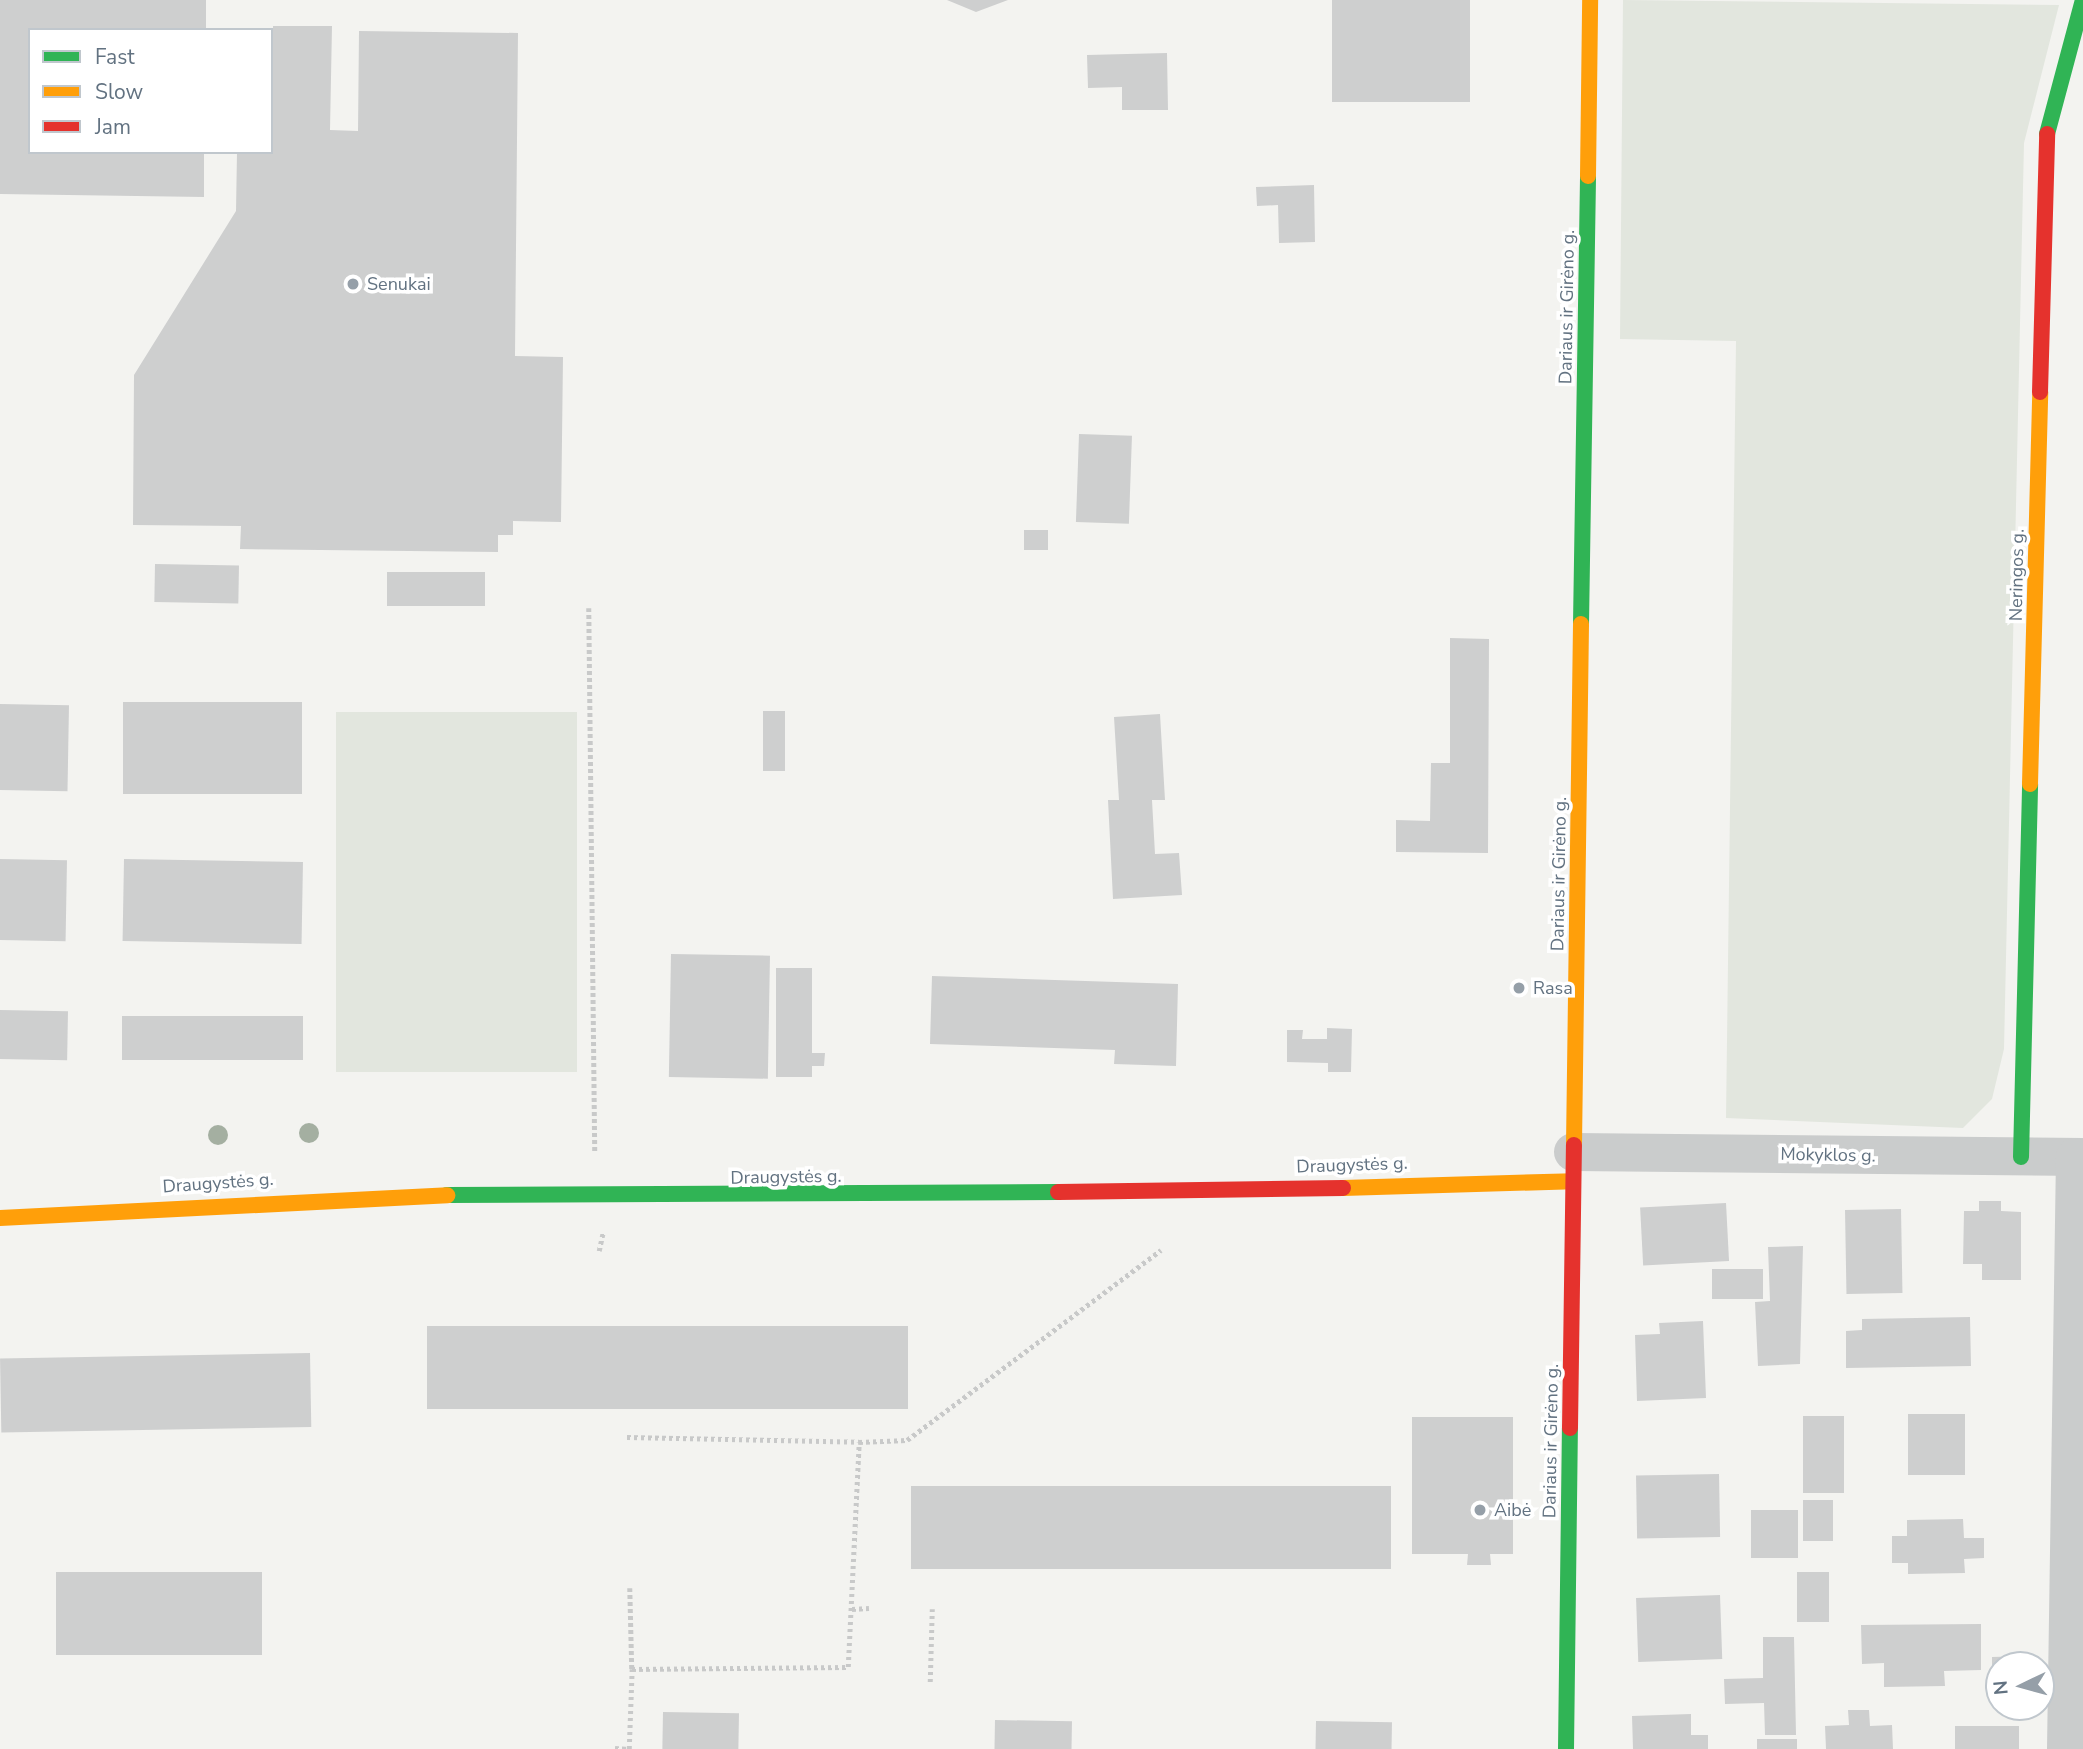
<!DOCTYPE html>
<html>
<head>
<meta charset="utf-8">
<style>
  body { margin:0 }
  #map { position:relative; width:2083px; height:1749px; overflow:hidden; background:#f3f3f0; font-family:"Nunito Sans",sans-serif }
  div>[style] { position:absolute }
  .green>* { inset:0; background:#e2e6de; transform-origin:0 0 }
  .building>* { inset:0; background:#cecfcf; transform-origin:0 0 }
  .path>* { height:4.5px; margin-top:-2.25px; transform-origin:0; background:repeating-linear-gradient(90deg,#c8c9c9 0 3.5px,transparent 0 7px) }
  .street>* { height:38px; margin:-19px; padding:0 19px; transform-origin:19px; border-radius:19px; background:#cacccc }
  .fast>* { height:16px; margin:-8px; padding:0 8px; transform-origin:8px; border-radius:8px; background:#30b455 }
  .slow>* { height:16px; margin:-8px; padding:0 8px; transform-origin:8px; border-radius:8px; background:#ff9f0a }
  .jam>* { height:16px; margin:-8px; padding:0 8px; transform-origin:8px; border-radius:8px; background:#e5322d }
  .trees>* { width:20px; height:20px; margin:-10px; border-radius:50%; background:#a4afa1 }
  .dots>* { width:19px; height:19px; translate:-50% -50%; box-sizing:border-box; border:4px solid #fff; border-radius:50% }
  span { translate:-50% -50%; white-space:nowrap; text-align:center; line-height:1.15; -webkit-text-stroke:7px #fff; paint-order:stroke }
  .poi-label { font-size:18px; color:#627281 }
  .left { translate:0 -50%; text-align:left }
  .street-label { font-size:18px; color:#627281 }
  .legend { position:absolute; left:28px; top:28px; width:245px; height:126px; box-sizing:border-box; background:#fff; border:2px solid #c0c7cd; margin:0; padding:9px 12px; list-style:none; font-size:21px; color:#627281 }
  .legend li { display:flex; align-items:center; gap:14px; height:35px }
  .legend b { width:35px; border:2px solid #c0c7cd }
  .north { position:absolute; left:1985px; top:1651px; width:70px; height:70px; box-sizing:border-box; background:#fff; border:2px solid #c0c7cd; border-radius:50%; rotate:265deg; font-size:19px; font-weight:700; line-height:28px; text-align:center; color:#627281 }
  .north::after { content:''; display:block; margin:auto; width:24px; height:32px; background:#959fa8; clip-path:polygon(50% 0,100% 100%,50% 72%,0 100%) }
</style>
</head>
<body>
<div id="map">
  <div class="green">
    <div style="clip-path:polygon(1623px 0,2059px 5px,2024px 143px,2004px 1049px,1992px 1099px,1963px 1128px,1726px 1118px,1736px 341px,1620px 339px)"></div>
    <div style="left:336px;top:712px;width:241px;height:360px"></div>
  </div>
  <div class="building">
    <div style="clip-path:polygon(0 0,206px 0,206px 30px,30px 30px,30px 152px,204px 152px,204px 197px,0 194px)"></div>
    <div style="clip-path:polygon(947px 0,1008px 0,976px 12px)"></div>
    <div style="left:1332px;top:0;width:138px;height:102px"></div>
    <div style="clip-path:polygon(273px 26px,332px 26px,330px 130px,358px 131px,359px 31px,518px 33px,515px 356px,563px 357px,561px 522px,513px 521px,513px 535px,498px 535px,498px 552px,240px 549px,241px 526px,133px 525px,134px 375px,236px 211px,237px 152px,271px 152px)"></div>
    <div style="clip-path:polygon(1167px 53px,1168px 110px,1122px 110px,1122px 87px,1088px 88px,1087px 55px)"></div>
    <div style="clip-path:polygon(1314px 185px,1315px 242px,1279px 243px,1278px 205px,1257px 206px,1256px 187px)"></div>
    <div style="left:1079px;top:434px;width:53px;height:88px;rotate:2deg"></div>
    <div style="left:1024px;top:530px;width:24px;height:20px"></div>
    <div style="left:155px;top:564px;width:84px;height:38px;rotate:1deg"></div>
    <div style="left:387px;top:572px;width:98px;height:34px"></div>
    <div style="clip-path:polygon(1450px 638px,1489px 639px,1488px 853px,1396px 852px,1396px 820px,1430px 821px,1431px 763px,1450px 763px)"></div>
    <div style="left:123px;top:702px;width:179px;height:92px"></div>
    <div style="left:0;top:704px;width:69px;height:86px;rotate:1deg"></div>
    <div style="left:763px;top:711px;width:22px;height:60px"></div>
    <div style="clip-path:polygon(1160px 714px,1165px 800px,1152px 800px,1155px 854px,1179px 853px,1182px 895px,1113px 899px,1108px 800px,1119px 800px,1114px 717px)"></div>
    <div style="left:0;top:859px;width:67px;height:81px;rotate:1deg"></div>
    <div style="left:124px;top:859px;width:179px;height:82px;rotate:1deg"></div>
    <div style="left:671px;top:954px;width:99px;height:123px;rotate:1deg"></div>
    <div style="clip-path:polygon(776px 968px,812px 968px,812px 1053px,825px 1053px,824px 1066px,812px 1066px,812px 1077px,776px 1077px)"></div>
    <div style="clip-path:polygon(932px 976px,1178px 984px,1176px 1066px,1114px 1064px,1115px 1050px,930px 1044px)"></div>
    <div style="left:0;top:1010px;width:68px;height:49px;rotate:1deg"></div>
    <div style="left:122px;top:1016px;width:181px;height:44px"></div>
    <div style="clip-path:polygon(1327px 1028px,1352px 1029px,1351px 1072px,1328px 1072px,1328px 1063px,1287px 1062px,1287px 1030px,1303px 1030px,1302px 1039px,1327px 1039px)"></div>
    <div style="clip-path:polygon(1979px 1201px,2001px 1201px,2001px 1211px,2021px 1212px,2021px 1280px,1982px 1280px,1982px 1264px,1963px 1264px,1964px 1211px,1979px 1211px)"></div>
    <div style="left:1726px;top:1203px;width:58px;height:86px;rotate:87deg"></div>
    <div style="left:1901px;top:1209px;width:84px;height:56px;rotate:89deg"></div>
    <div style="clip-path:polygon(1803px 1246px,1800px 1364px,1758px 1366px,1755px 1302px,1770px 1301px,1768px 1247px)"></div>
    <div style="left:1763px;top:1269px;width:30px;height:51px;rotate:90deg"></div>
    <div style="clip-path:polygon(1970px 1317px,1971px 1366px,1846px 1368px,1846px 1331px,1862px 1330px,1862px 1319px)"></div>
    <div style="clip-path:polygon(1703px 1321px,1706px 1398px,1637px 1401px,1635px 1335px,1660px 1334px,1659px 1323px)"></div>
    <div style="left:427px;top:1326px;width:481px;height:83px"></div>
    <div style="left:310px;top:1353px;width:74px;height:310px;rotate:89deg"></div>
    <div style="left:1908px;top:1414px;width:57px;height:61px"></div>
    <div style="left:1803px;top:1416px;width:41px;height:77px"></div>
    <div style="clip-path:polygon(1412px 1417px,1513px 1417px,1513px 1554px,1490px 1554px,1491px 1565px,1467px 1565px,1468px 1554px,1412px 1554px)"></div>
    <div style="left:1719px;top:1474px;width:63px;height:83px;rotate:89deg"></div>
    <div style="left:911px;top:1486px;width:480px;height:83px"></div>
    <div style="left:1803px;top:1500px;width:30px;height:41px"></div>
    <div style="left:1751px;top:1510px;width:47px;height:48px"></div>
    <div style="clip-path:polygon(1963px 1519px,1964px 1538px,1984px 1538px,1984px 1558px,1964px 1559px,1965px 1573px,1908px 1574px,1908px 1563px,1892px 1563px,1892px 1536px,1907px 1536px,1907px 1520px)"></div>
    <div style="left:262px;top:1572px;width:83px;height:206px;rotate:90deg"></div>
    <div style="left:1797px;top:1572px;width:32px;height:50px"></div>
    <div style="left:1720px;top:1595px;width:64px;height:84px;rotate:88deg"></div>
    <div style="clip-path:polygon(1981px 1624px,1981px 1670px,1944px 1671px,1945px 1686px,1884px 1687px,1884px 1663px,1862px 1664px,1861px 1625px)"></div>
    <div style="clip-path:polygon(1763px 1637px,1794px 1637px,1796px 1735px,1765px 1735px,1764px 1703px,1725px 1704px,1724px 1679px,1763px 1678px)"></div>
    <div style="clip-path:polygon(2026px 1656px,2026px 1665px,1999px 1665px,1999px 1684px,1992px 1684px,1992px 1657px)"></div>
    <div style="clip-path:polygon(1848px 1710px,1869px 1710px,1870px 1726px,1892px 1725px,1893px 1749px,1826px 1749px,1825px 1726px,1849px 1725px)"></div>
    <div style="left:663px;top:1712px;width:76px;height:37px;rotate:1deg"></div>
    <div style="clip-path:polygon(1691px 1714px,1691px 1735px,1708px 1735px,1708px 1749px,1633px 1749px,1632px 1716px)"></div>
    <div style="left:995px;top:1720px;width:77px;height:29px;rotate:1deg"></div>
    <div style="left:1316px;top:1721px;width:76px;height:28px;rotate:1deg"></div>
    <div style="left:1955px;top:1726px;width:64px;height:23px"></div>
    <div style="left:1757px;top:1739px;width:40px;height:10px"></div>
  </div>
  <div class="path">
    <div style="left:589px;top:608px;width:545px;rotate:89.37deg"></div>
    <div style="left:599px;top:1251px;width:19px;rotate:-78deg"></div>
    <div style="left:627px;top:1437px;width:232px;rotate:1.2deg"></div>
    <div style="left:630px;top:1588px;width:81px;rotate:88.6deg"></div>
    <div style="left:852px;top:1609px;width:17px;rotate:-3deg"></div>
    <div style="left:930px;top:1682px;width:73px;rotate:-88.4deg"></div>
    <div style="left:615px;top:1748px;width:14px;rotate:4deg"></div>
    <div style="left:629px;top:1749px;width:80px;rotate:-87.9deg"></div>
    <div style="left:632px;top:1669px;width:216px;rotate:-0.5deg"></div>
    <div style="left:848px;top:1667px;width:225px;rotate:-87.2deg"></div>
    <div style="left:859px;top:1442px;width:48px;rotate:-2.4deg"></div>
    <div style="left:907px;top:1440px;width:317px;rotate:-36.8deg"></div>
  </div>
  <div class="street">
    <div style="left:1573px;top:1152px;width:510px;rotate:0.56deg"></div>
    <div style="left:2066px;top:1749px;width:592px;rotate:-89.13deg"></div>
  </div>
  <div class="fast">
    <div style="left:2047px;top:134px;width:139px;rotate:-75deg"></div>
    <div style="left:1581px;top:624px;width:448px;rotate:-89.1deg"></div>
    <div style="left:2021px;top:1157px;width:373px;rotate:-88.6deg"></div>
    <div style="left:447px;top:1195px;width:611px;rotate:-0.28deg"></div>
    <div style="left:1566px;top:1749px;width:321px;rotate:-89.3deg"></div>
  </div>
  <div class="slow">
    <div style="left:1588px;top:176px;width:176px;rotate:-89.3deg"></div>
    <div style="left:2030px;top:784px;width:392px;rotate:-88.5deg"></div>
    <div style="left:1574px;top:1145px;width:521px;rotate:-89.23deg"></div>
    <div style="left:1343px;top:1188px;width:230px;rotate:-1.7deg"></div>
    <div style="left:0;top:1218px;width:448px;rotate:-2.9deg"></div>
  </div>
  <div class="jam">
    <div style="left:2040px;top:392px;width:258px;rotate:-88.4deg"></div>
    <div style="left:1058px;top:1192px;width:285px;rotate:-0.8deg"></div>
    <div style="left:1570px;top:1428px;width:283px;rotate:-89.2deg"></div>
  </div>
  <div class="trees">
    <div style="left:309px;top:1133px"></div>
    <div style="left:218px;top:1135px"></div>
  </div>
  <div class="dots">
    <div style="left:353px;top:284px;background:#959fa8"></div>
    <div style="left:1519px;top:988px;background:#959fa8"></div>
    <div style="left:1480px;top:1510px;background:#959fa8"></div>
  </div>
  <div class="poi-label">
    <span class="left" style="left:367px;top:284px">Senukai</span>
    <span class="left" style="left:1533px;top:988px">Rasa</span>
    <span class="left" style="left:1494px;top:1510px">Aibė</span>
  </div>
  <div class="street-label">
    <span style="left:1567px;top:307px;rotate:-89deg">Dariaus ir Girėno g.</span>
    <span style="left:2017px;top:575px;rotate:-89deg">Neringos g.</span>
    <span style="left:1559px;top:874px;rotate:-89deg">Dariaus ir Girėno g.</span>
    <span style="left:1828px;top:1155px;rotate:1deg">Mokyklos g.</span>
    <span style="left:1352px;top:1165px;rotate:-2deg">Draugystės g.</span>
    <span style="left:786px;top:1177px;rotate:-1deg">Draugystės g.</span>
    <span style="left:218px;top:1183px;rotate:-4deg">Draugystės g.</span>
    <span style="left:1551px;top:1441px;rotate:-89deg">Dariaus ir Girėno g.</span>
  </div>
  <ul class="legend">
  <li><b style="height:9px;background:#30b455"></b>Fast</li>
  <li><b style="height:9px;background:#ff9f0a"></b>Slow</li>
  <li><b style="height:9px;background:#e5322d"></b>Jam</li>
  </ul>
  <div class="north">N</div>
</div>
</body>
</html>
